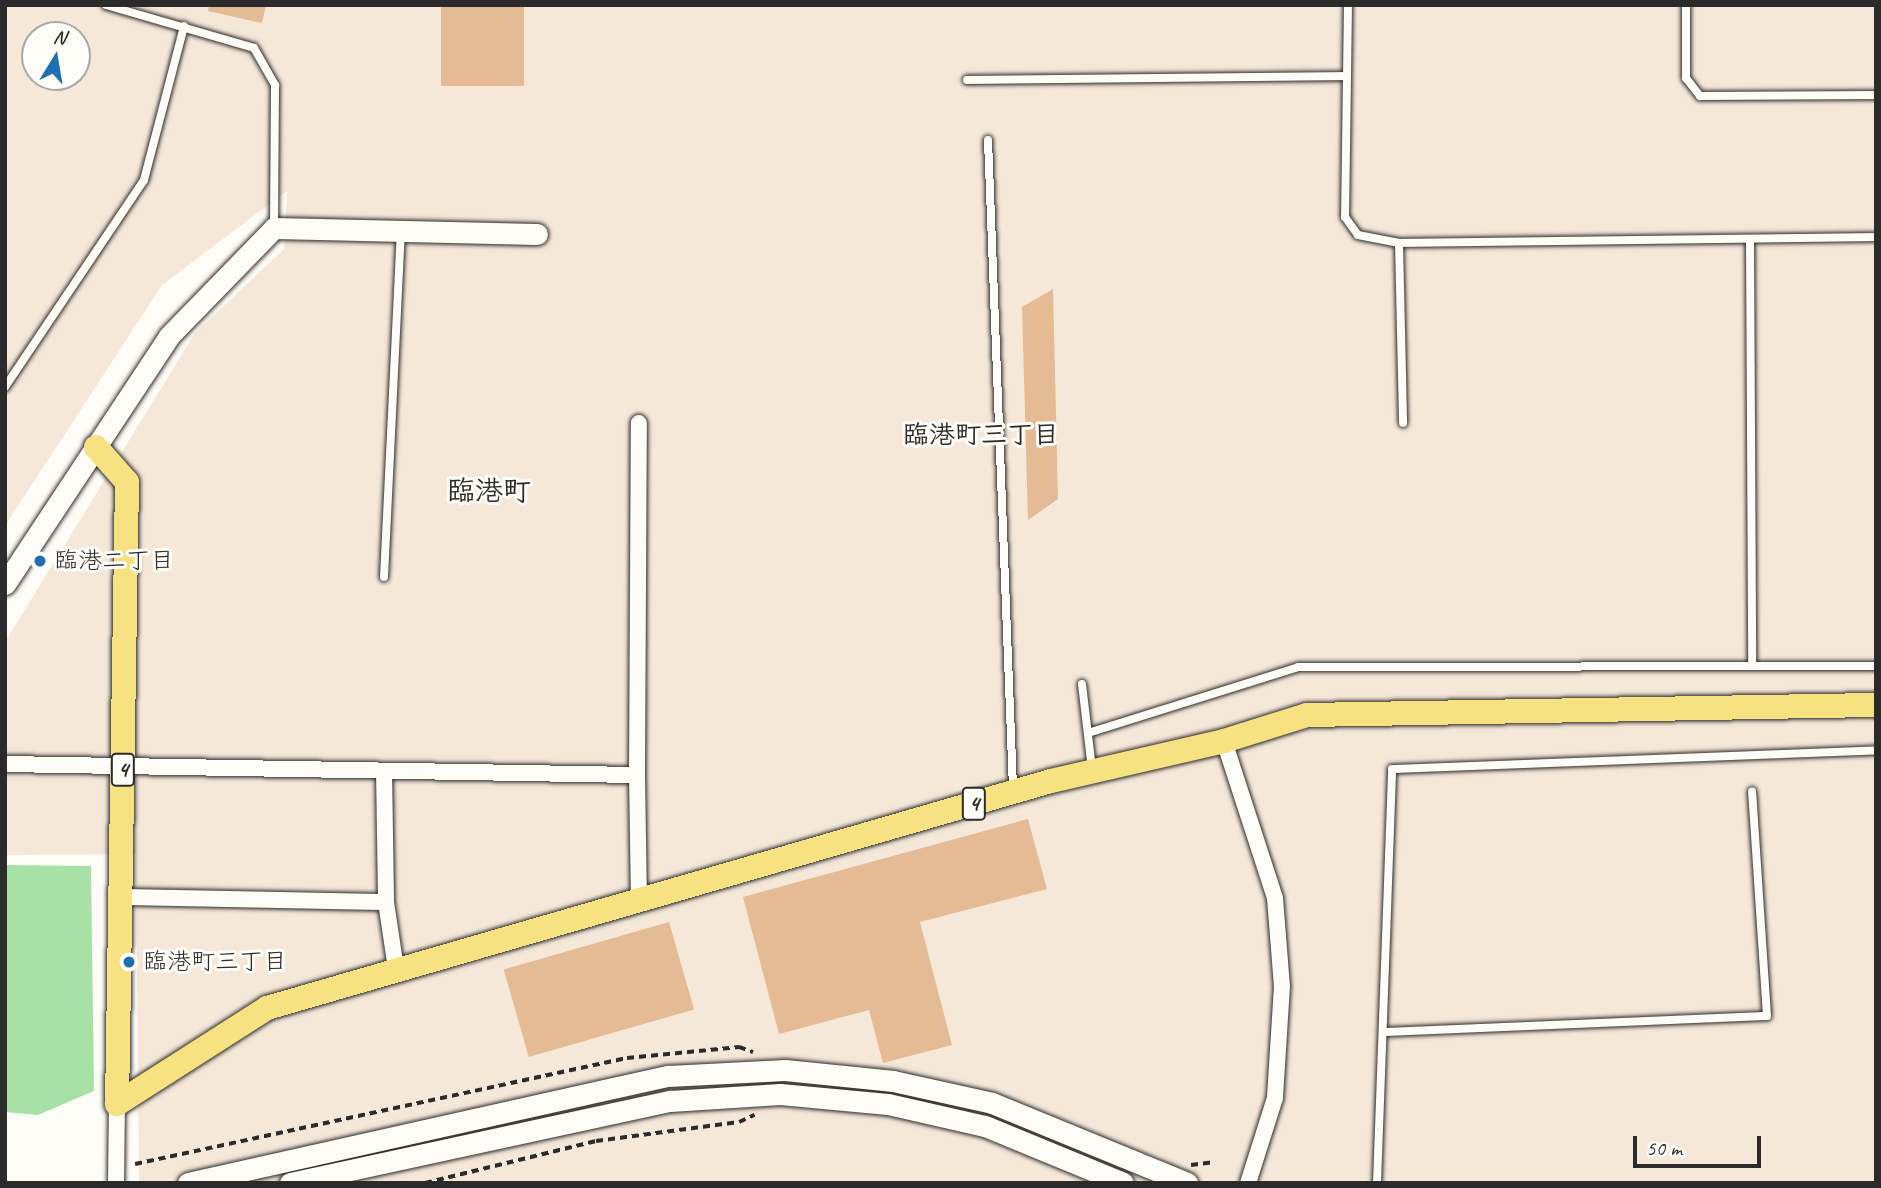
<!DOCTYPE html>
<html>
<head>
<meta charset="utf-8">
<style>
  body { margin:0 }
  #map { position:relative; width:1881px; height:1188px; overflow:hidden; background:#fdfcf7; font-family:Caveat,"Klee One",sans-serif }
  div>[style] { position:absolute }
  .built>* { inset:0; background:#f6e8d9 }
  .green>* { inset:0; background:#a8e1a5 }
  .building>* { inset:0; background:#e4bb94; transform-origin:0 0 }
  .path>* { height:3.5px; margin-top:-1.75px; transform-origin:0; background:repeating-linear-gradient(90deg,#2b2b2b 0 7px,transparent 0 12px) }
  .roads { filter:drop-shadow(0 0 2px #2b2b2b) drop-shadow(0 0 2px #2b2b2b) }
  .lane>* { height:8px; margin:-4px; padding:0 4px; transform-origin:4px; border-radius:4px; background:#fdfcf7 }
  .street>* { height:16px; margin:-8px; padding:0 8px; transform-origin:8px; border-radius:8px; background:#fdfcf7 }
  .secondary>* { height:21px; margin:-10.5px; padding:0 10.5px; transform-origin:10.5px; border-radius:10.5px; background:#fdfcf7 }
  .primary>* { height:24px; margin:-12px; padding:0 12px; transform-origin:12px; border-radius:12px; background:#f7e281 }
  .dots>* { width:19px; height:19px; translate:-50% -50%; box-sizing:border-box; border:4px solid #fdfcf7; border-radius:50% }
  span { translate:-50% -50%; white-space:nowrap; text-align:center; line-height:1.15; -webkit-text-stroke:6px #fdfcf7; paint-order:stroke }
  .shield-label span { padding:2px 5px; background:#fdfcf7; border:2px solid; border-radius:5px; -webkit-text-stroke-width:0 }
  .shield-label { font-size:23px; color:#2b2b2b; font-weight:700 }
  .poi-label { font-size:24px; color:#2b2b2b }
  .left { translate:0 -50%; text-align:left }
  .neighbourhood-label { font-size:26px; color:#2b2b2b; font-weight:700 }
  .quarter-label { font-size:28px; color:#2b2b2b; font-weight:700 }
  .frame { position:absolute; inset:0; border:7px solid #2b2b2b; pointer-events:none }
  .north { position:absolute; left:21px; top:21px; width:70px; height:70px; box-sizing:border-box; background:#fdfcf7; border:2px solid #a9a8a5; border-radius:50%; rotate:11deg; font-size:19px; font-weight:700; line-height:28px; text-align:center; color:#2b2b2b }
  .north::after { content:''; display:block; margin:auto; width:24px; height:32px; background:#1f6fb2; clip-path:polygon(50% 0,100% 100%,50% 72%,0 100%) }
  .scale { position:absolute; left:1633px; top:1136px; width:128px; height:32px; box-sizing:border-box; border:4px solid #2b2b2b; border-top:0; padding-left:9px; font-size:21px; line-height:24px; white-space:nowrap; color:#2b2b2b; -webkit-text-stroke:5px #fdfcf7; paint-order:stroke }
</style>
</head>
<body>
<div id="map">
  <div class="built">
    <div style="clip-path:polygon(evenodd,5px 5px,1876px 5px,1876px 1183px,139px 1183px,136px 854px,5px 855px,5px 642px,195px 333px,284px 249px,287px 191px,162px 285px,5px 526px,5px 5px,35px 35px,77px 35px,77px 77px,35px 77px,35px 35px)"></div>
  </div>
  <div class="green">
    <div style="clip-path:polygon(5px 865px,91px 866px,94px 1091px,38px 1115px,5px 1112px)"></div>
  </div>
  <div class="building">
    <div style="clip-path:polygon(209px 5px,266px 5px,262px 23px,208px 11px)"></div>
    <div style="left:441px;top:5px;width:83px;height:81px"></div>
    <div style="clip-path:polygon(1053px 289px,1058px 499px,1028px 520px,1022px 307px)"></div>
    <div style="clip-path:polygon(1028px 819px,1047px 889px,920px 922px,952px 1045px,883px 1063px,869px 1010px,779px 1034px,743px 897px)"></div>
    <div style="left:669px;top:922px;width:91px;height:172px;rotate:74deg"></div>
  </div>
  <div class="path">
    <div style="left:135px;top:1164px;width:503px;rotate:-12.16deg"></div>
    <div style="left:627px;top:1058px;width:113px;rotate:-5.6deg"></div>
    <div style="left:739px;top:1047px;width:15px;rotate:20deg"></div>
    <div style="left:1191px;top:1165px;width:24px;rotate:-7deg"></div>
    <div style="left:425px;top:1183px;width:176px;rotate:-13.8deg"></div>
    <div style="left:596px;top:1141px;width:144px;rotate:-7.6deg"></div>
    <div style="left:739px;top:1122px;width:17px;rotate:-25deg"></div>
  </div>
  <div class="roads">
    <div class="lane">
      <div style="left:106px;top:5px;width:154px;rotate:16.2deg"></div>
      <div style="left:254px;top:48px;width:43px;rotate:60.4deg"></div>
      <div style="left:275px;top:85px;width:143px;rotate:90.4deg"></div>
      <div style="left:1348px;top:5px;width:212px;rotate:90.8deg"></div>
      <div style="left:1345px;top:217px;width:22px;rotate:54deg"></div>
      <div style="left:1358px;top:235px;width:42px;rotate:11deg"></div>
      <div style="left:1399px;top:243px;width:477px;rotate:-0.7deg"></div>
      <div style="left:1686px;top:5px;width:73px;rotate:90deg"></div>
      <div style="left:1686px;top:78px;width:23px;rotate:52deg"></div>
      <div style="left:1700px;top:96px;width:176px;rotate:-0.3deg"></div>
      <div style="left:967px;top:80px;width:380px;rotate:-0.6deg"></div>
      <div style="left:988px;top:140px;width:649px;rotate:87.79deg"></div>
      <div style="left:1750px;top:239px;width:427px;rotate:89.7deg"></div>
      <div style="left:1399px;top:243px;width:180px;rotate:88.7deg"></div>
      <div style="left:5px;top:387px;width:249px;rotate:-56.1deg"></div>
      <div style="left:144px;top:180px;width:159px;rotate:-75.4deg"></div>
      <div style="left:384px;top:577px;width:346px;rotate:-87.2deg"></div>
      <div style="left:1082px;top:684px;width:86px;rotate:83.3deg"></div>
      <div style="left:1088px;top:733px;width:220px;rotate:-17.4deg"></div>
      <div style="left:1298px;top:667px;width:578px;rotate:-0.1deg"></div>
      <div style="left:1384px;top:1032px;width:383px;rotate:-2.4deg"></div>
      <div style="left:1767px;top:1016px;width:225px;rotate:-93.8deg"></div>
      <div style="left:1377px;top:1183px;width:414px;rotate:-87.9deg"></div>
      <div style="left:1392px;top:769px;width:484px;rotate:-2.2deg"></div>
    </div>
    <div class="street">
      <div style="left:1224px;top:741px;width:165px;rotate:72deg"></div>
      <div style="left:1275px;top:898px;width:88px;rotate:85.5deg"></div>
      <div style="left:1282px;top:986px;width:112px;rotate:93.6deg"></div>
      <div style="left:1275px;top:1098px;width:89px;rotate:107.6deg"></div>
      <div style="left:5px;top:764px;width:632px;rotate:1deg"></div>
      <div style="left:637px;top:775px;width:352px;rotate:-89.7deg"></div>
      <div style="left:384px;top:771px;width:131px;rotate:89.1deg"></div>
      <div style="left:386px;top:902px;width:68px;rotate:81.5deg"></div>
      <div style="left:637px;top:775px;width:127px;rotate:89.1deg"></div>
      <div style="left:121px;top:897px;width:265px;rotate:1.1deg"></div>
      <div style="left:116px;top:1183px;width:79px;rotate:-89.3deg"></div>
    </div>
    <div class="secondary">
      <div style="left:5px;top:584px;width:297px;rotate:-56.5deg"></div>
      <div style="left:169px;top:336px;width:151px;rotate:-45.8deg"></div>
      <div style="left:274px;top:228px;width:263px;rotate:1.3deg"></div>
      <div style="left:188px;top:1183px;width:492px;rotate:-12.6deg"></div>
      <div style="left:668px;top:1076px;width:117px;rotate:-2.9deg"></div>
      <div style="left:785px;top:1070px;width:109px;rotate:5.8deg"></div>
      <div style="left:893px;top:1081px;width:101px;rotate:12.5deg"></div>
      <div style="left:992px;top:1103px;width:211px;rotate:22.3deg"></div>
      <div style="left:290px;top:1183px;width:389px;rotate:-12.2deg"></div>
      <div style="left:670px;top:1101px;width:110px;rotate:-3.6deg"></div>
      <div style="left:780px;top:1094px;width:108px;rotate:5.3deg"></div>
      <div style="left:888px;top:1104px;width:99px;rotate:12.8deg"></div>
      <div style="left:985px;top:1126px;width:149px;rotate:22.4deg"></div>
    </div>
    <div class="primary">
      <div style="left:96px;top:447px;width:47px;rotate:48.5deg"></div>
      <div style="left:127px;top:482px;width:622px;rotate:90.92deg"></div>
      <div style="left:117px;top:1104px;width:178px;rotate:-32.6deg"></div>
      <div style="left:267px;top:1008px;width:816px;rotate:-16.15deg"></div>
      <div style="left:1051px;top:781px;width:178px;rotate:-13deg"></div>
      <div style="left:1224px;top:741px;width:87px;rotate:-17.4deg"></div>
      <div style="left:1307px;top:715px;width:569px;rotate:-1.01deg"></div>
    </div>
  </div>
  <div class="dots">
    <div style="left:40px;top:561px;background:#1f6fb2"></div>
    <div style="left:129px;top:962px;background:#1f6fb2"></div>
  </div>
  <div class="shield-label">
    <span style="left:123px;top:770px">4</span>
    <span style="left:974px;top:804px">4</span>
  </div>
  <div class="poi-label">
    <span class="left" style="left:54px;top:561px">臨港二丁目</span>
    <span class="left" style="left:143px;top:962px">臨港町三丁目</span>
  </div>
  <div class="neighbourhood-label">
    <span style="left:981px;top:435px">臨港町三丁目</span>
  </div>
  <div class="quarter-label">
    <span style="left:489px;top:491px">臨港町</span>
  </div>
  <div class="frame"></div>
  <div class="north">N</div>
  <div class="scale">50 m</div>
</div>
</body>
</html>
